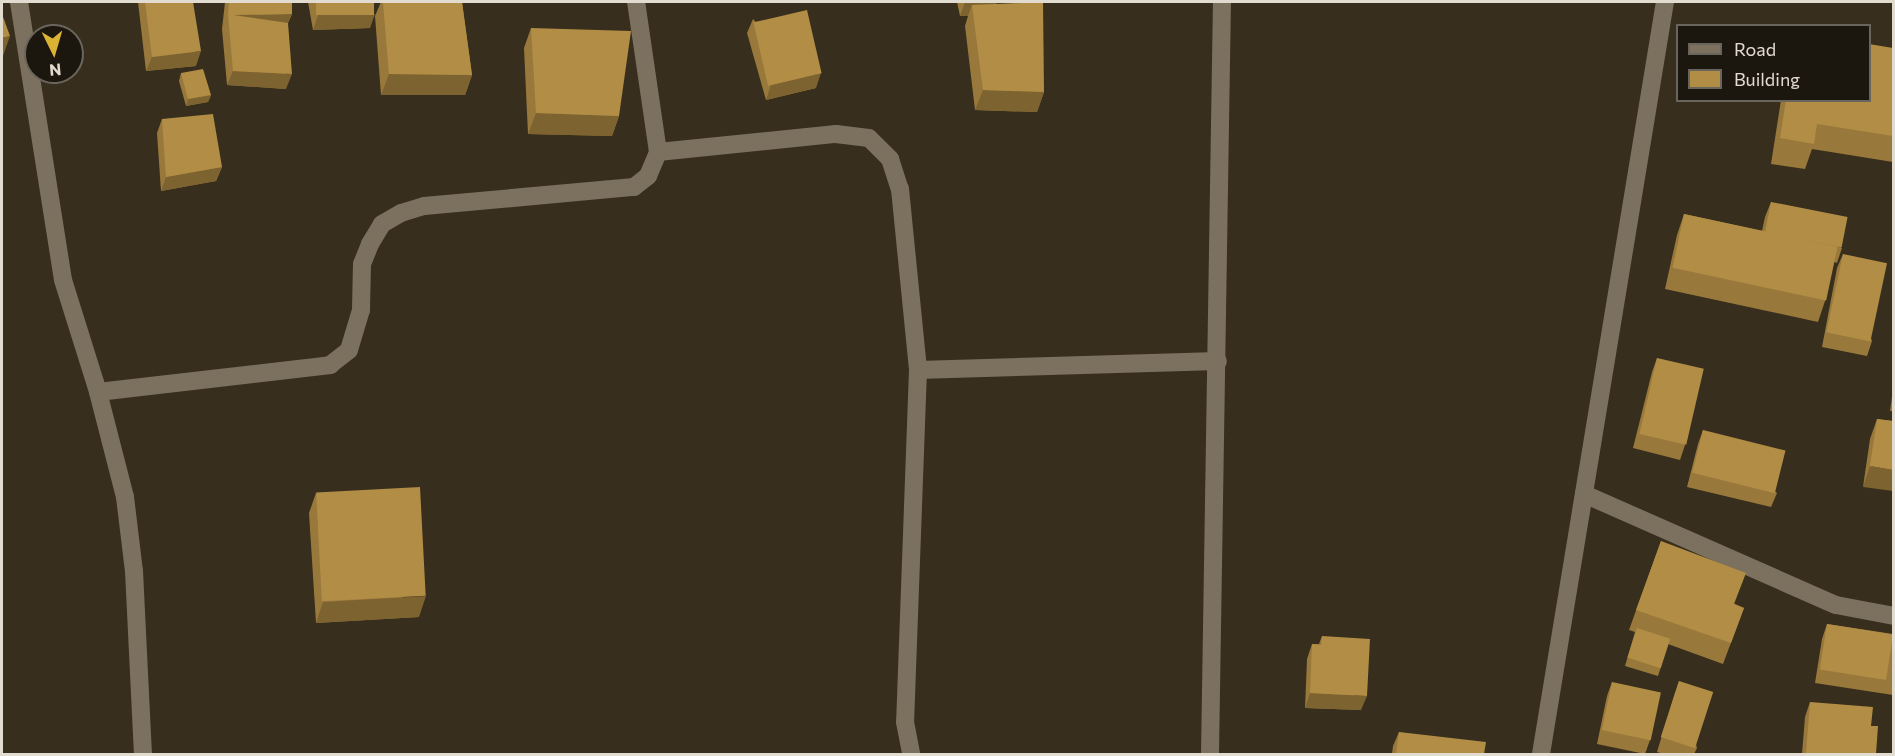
<!DOCTYPE html>
<html>
<head>
<meta charset="utf-8">
<style>
  body { margin:0 }
  #map { position:relative; width:1895px; height:756px; overflow:hidden; background:#372e1d; font-family:Commissioner,sans-serif }
  div>[style] { position:absolute }
  .street>* { height:18px; margin:-9px; padding:0 9px; transform-origin:9px; border-radius:9px; background:#7c715e }
  .secondary>* { height:18px; margin:-9px; padding:0 9px; transform-origin:9px; border-radius:9px; background:#7c715e }
  .wall>* { inset:0; background:#99793b }
  .shaded-wall>* { inset:0; background:#7d6330 }
  .building>* { inset:0; background:#b28d45; transform-origin:0 0 }
  span { translate:-50% -50%; white-space:nowrap; text-align:center; line-height:1.15; -webkit-text-stroke:6px #1b170f; paint-order:stroke }
  .frame { position:absolute; inset:0; border:3px solid #e1dbd0; pointer-events:none }
  .legend { position:absolute; left:1676px; top:24px; width:195px; height:78px; box-sizing:border-box; background:#1b170f; border:2px solid #6a655c; margin:0; padding:8px 10px; list-style:none; font-size:18px; color:#e1dbd0 }
  .legend li { display:flex; align-items:center; gap:12px; height:30px }
  .legend b { width:30px; border:2px solid #6a655c }
  .north { position:absolute; left:24px; top:24px; width:60px; height:60px; box-sizing:border-box; background:#1b170f; border:2px solid #6a655c; border-radius:50%; rotate:175deg; font-size:16px; font-weight:700; line-height:24px; text-align:center; color:#e1dbd0 }
  .north::after { content:''; display:block; margin:auto; width:21px; height:27px; background:#dab333; clip-path:polygon(50% 0,100% 100%,50% 72%,0 100%) }
</style>
</head>
<body>
<div id="map">
  <div class="street">
    <div style="left:19px;top:2px;width:281px;rotate:81deg"></div>
    <div style="left:63px;top:280px;width:117px;rotate:72.6deg"></div>
    <div style="left:98px;top:392px;width:108px;rotate:75.6deg"></div>
    <div style="left:125px;top:497px;width:75px;rotate:83.1deg"></div>
    <div style="left:134px;top:571px;width:183px;rotate:87.2deg"></div>
    <div style="left:658px;top:152px;width:179px;rotate:-5.8deg"></div>
    <div style="left:836px;top:134px;width:33px;rotate:7deg"></div>
    <div style="left:869px;top:138px;width:30px;rotate:45deg"></div>
    <div style="left:890px;top:159px;width:32px;rotate:72deg"></div>
    <div style="left:900px;top:189px;width:182px;rotate:84.3deg"></div>
    <div style="left:918px;top:370px;width:352px;rotate:92.1deg"></div>
    <div style="left:905px;top:722px;width:33px;rotate:79deg"></div>
    <div style="left:918px;top:370px;width:300px;rotate:-1.7deg"></div>
    <div style="left:98px;top:392px;width:234px;rotate:-6.6deg"></div>
    <div style="left:330px;top:365px;width:24px;rotate:-38deg"></div>
    <div style="left:349px;top:350px;width:42px;rotate:-73.3deg"></div>
    <div style="left:361px;top:310px;width:46px;rotate:-88.8deg"></div>
    <div style="left:362px;top:264px;width:22px;rotate:-68deg"></div>
    <div style="left:370px;top:244px;width:23px;rotate:-59deg"></div>
    <div style="left:382px;top:224px;width:22px;rotate:-30deg"></div>
    <div style="left:401px;top:213px;width:24px;rotate:-17deg"></div>
    <div style="left:424px;top:206px;width:211px;rotate:-5.2deg"></div>
    <div style="left:634px;top:187px;width:18px;rotate:-38deg"></div>
    <div style="left:648px;top:176px;width:26px;rotate:-67deg"></div>
    <div style="left:658px;top:152px;width:152px;rotate:-98.3deg"></div>
    <div style="left:1584px;top:494px;width:275px;rotate:23.8deg"></div>
    <div style="left:1836px;top:605px;width:59px;rotate:10.7deg"></div>
    <div style="left:1541px;top:754px;width:762px;rotate:-80.64deg"></div>
  </div>
  <div class="secondary">
    <div style="left:1210px;top:754px;width:752px;rotate:-89.09deg"></div>
  </div>
  <div class="wall">
    <div style="clip-path:polygon(138px 2px,193px 2px,196px 66px,146px 71px)"></div>
    <div style="clip-path:polygon(225px 2px,292px 2px,292px 14px,288px 23px,286px 89px,227px 85px,222px 29px)"></div>
    <div style="clip-path:polygon(308px 2px,374px 2px,370px 28px,313px 30px)"></div>
    <div style="clip-path:polygon(381px 2px,462px 2px,472px 75px,465px 95px,381px 95px,375px 16px)"></div>
    <div style="clip-path:polygon(957px 2px,997px 2px,996px 4px,1044px 92px,1037px 112px,975px 110px,965px 26px,968px 16px,960px 16px)"></div>
    <div style="clip-path:polygon(753px 19px,816px 88px,766px 100px,747px 33px)"></div>
    <div style="clip-path:polygon(531px 28px,619px 116px,612px 136px,528px 134px,524px 48px)"></div>
    <div style="clip-path:polygon(1893px 48px,1893px 162px,1812px 149px,1805px 169px,1771px 164px,1781px 100px,1869px 100px)"></div>
    <div style="clip-path:polygon(181px 73px,211px 95px,208px 102px,186px 106px,179px 81px)"></div>
    <div style="clip-path:polygon(162px 119px,222px 167px,216px 181px,161px 191px,157px 133px)"></div>
    <div style="clip-path:polygon(1771px 202px,1842px 248px,1837px 263px,1834px 262px,1825px 301px,1818px 322px,1665px 289px,1677px 235px,1684px 214px,1762px 231px,1765px 217px)"></div>
    <div style="clip-path:polygon(1843px 254px,1872px 341px,1867px 356px,1822px 347px,1837px 268px)"></div>
    <div style="clip-path:polygon(1657px 358px,1685px 445px,1680px 460px,1633px 448px,1652px 372px)"></div>
    <div style="clip-path:polygon(1893px 390px,1893px 411px,1890px 411px)"></div>
    <div style="clip-path:polygon(1877px 419px,1893px 421px,1863px 487px,1870px 439px)"></div>
    <div style="clip-path:polygon(1703px 430px,1777px 493px,1771px 507px,1687px 487px,1698px 444px)"></div>
    <div style="clip-path:polygon(316px 493px,419px 617px,316px 623px,309px 513px)"></div>
    <div style="clip-path:polygon(1661px 541px,1735px 604px,1744px 608px,1723px 664px,1668px 644px,1658px 676px,1625px 666px,1635px 632px,1629px 630px)"></div>
    <div style="clip-path:polygon(1827px 624px,1893px 634px,1893px 695px,1815px 683px,1822px 639px)"></div>
    <div style="clip-path:polygon(1322px 636px,1361px 710px,1305px 708px,1307px 659px,1312px 644px,1319px 644px)"></div>
    <div style="clip-path:polygon(1679px 681px,1697px 748px,1694px 754px,1664px 754px,1657px 752px,1674px 696px)"></div>
    <div style="clip-path:polygon(1612px 682px,1650px 740px,1645px 754px,1597px 744px,1607px 696px)"></div>
    <div style="clip-path:polygon(1810px 702px,1871px 726px,1876px 754px,1802px 754px,1805px 717px)"></div>
    <div style="clip-path:polygon(1399px 732px,1484px 754px,1392px 754px,1393px 746px)"></div>
  </div>
  <div class="shaded-wall">
    <div style="clip-path:polygon(965px 2px,997px 2px,992px 15px,972px 5px,968px 16px,960px 16px)"></div>
    <div style="clip-path:polygon(292px 14px,286px 28px,233px 15px)"></div>
    <div style="clip-path:polygon(375px 14px,370px 28px,313px 30px,318px 15px)"></div>
    <div style="clip-path:polygon(10px 36px,3px 56px,2px 56px,2px 38px)"></div>
    <div style="clip-path:polygon(201px 51px,196px 66px,146px 71px,152px 57px)"></div>
    <div style="clip-path:polygon(233px 71px,292px 74px,286px 89px,227px 85px)"></div>
    <div style="clip-path:polygon(821px 73px,816px 88px,766px 100px,771px 85px)"></div>
    <div style="clip-path:polygon(389px 74px,472px 75px,465px 95px,381px 95px)"></div>
    <div style="clip-path:polygon(983px 90px,1044px 92px,1037px 112px,975px 110px)"></div>
    <div style="clip-path:polygon(211px 95px,208px 102px,186px 106px,188px 99px)"></div>
    <div style="clip-path:polygon(536px 113px,619px 116px,612px 136px,528px 134px)"></div>
    <div style="clip-path:polygon(222px 167px,216px 181px,161px 191px,166px 177px)"></div>
    <div style="clip-path:polygon(1870px 466px,1893px 470px,1893px 491px,1863px 487px)"></div>
    <div style="clip-path:polygon(426px 596px,419px 617px,316px 623px,323px 602px)"></div>
    <div style="clip-path:polygon(1310px 693px,1367px 696px,1361px 710px,1305px 708px)"></div>
  </div>
  <div class="building">
    <div style="clip-path:polygon(145px 2px,193px 2px,201px 51px,152px 57px)"></div>
    <div style="clip-path:polygon(229px 2px,292px 2px,292px 14px,233px 15px,288px 23px,292px 74px,233px 71px,228px 14px)"></div>
    <div style="left:316px;top:2px;width:58px;height:13px"></div>
    <div style="clip-path:polygon(383px 2px,462px 2px,472px 75px,389px 74px)"></div>
    <div style="clip-path:polygon(1043px 2px,1044px 92px,983px 90px,972px 5px)"></div>
    <div style="left:807px;top:10px;width:65px;height:55px;rotate:77deg"></div>
    <div style="clip-path:polygon(2px 14px,10px 36px,2px 38px)"></div>
    <div style="clip-path:polygon(531px 28px,631px 31px,619px 116px,536px 113px)"></div>
    <div style="clip-path:polygon(1869px 44px,1893px 48px,1893px 136px,1817px 124px,1814px 144px,1780px 138px,1786px 100px,1869px 100px)"></div>
    <div style="clip-path:polygon(203px 69px,211px 95px,188px 99px,181px 73px)"></div>
    <div style="clip-path:polygon(213px 114px,222px 167px,166px 177px,162px 119px)"></div>
    <div style="left:1771px;top:202px;width:78px;height:31px;rotate:11deg"></div>
    <div style="left:1684px;top:214px;width:157px;height:55px;rotate:12deg"></div>
    <div style="left:1843px;top:254px;width:45px;height:80px;rotate:12deg"></div>
    <div style="left:1657px;top:358px;width:48px;height:78px;rotate:13deg"></div>
    <div style="clip-path:polygon(1877px 419px,1893px 421px,1893px 470px,1870px 466px)"></div>
    <div style="left:1703px;top:430px;width:85px;height:44px;rotate:14deg"></div>
    <div style="left:420px;top:487px;width:109px;height:104px;rotate:87deg"></div>
    <div style="clip-path:polygon(1661px 541px,1746px 573px,1734px 604px,1744px 608px,1731px 643px,1636px 610px)"></div>
    <div style="left:1827px;top:624px;width:67px;height:46px;rotate:9deg"></div>
    <div style="left:1637px;top:628px;width:35px;height:31px;rotate:18deg"></div>
    <div style="clip-path:polygon(1322px 636px,1370px 639px,1367px 696px,1310px 693px,1312px 644px,1321px 645px)"></div>
    <div style="left:1679px;top:681px;width:36px;height:59px;rotate:18deg"></div>
    <div style="left:1612px;top:682px;width:50px;height:49px;rotate:12deg"></div>
    <div style="clip-path:polygon(1810px 702px,1873px 707px,1871px 726px,1878px 726px,1876px 754px,1806px 754px)"></div>
    <div style="clip-path:polygon(1399px 732px,1486px 742px,1484px 754px,1396px 754px)"></div>
  </div>
  <div class="frame"></div>
  <ul class="legend">
  <li><b style="height:8px;background:#7c715e"></b>Road</li>
  <li><b style="height:16px;background:#b28d45"></b>Building</li>
  </ul>
  <div class="north">N</div>
</div>
</body>
</html>
